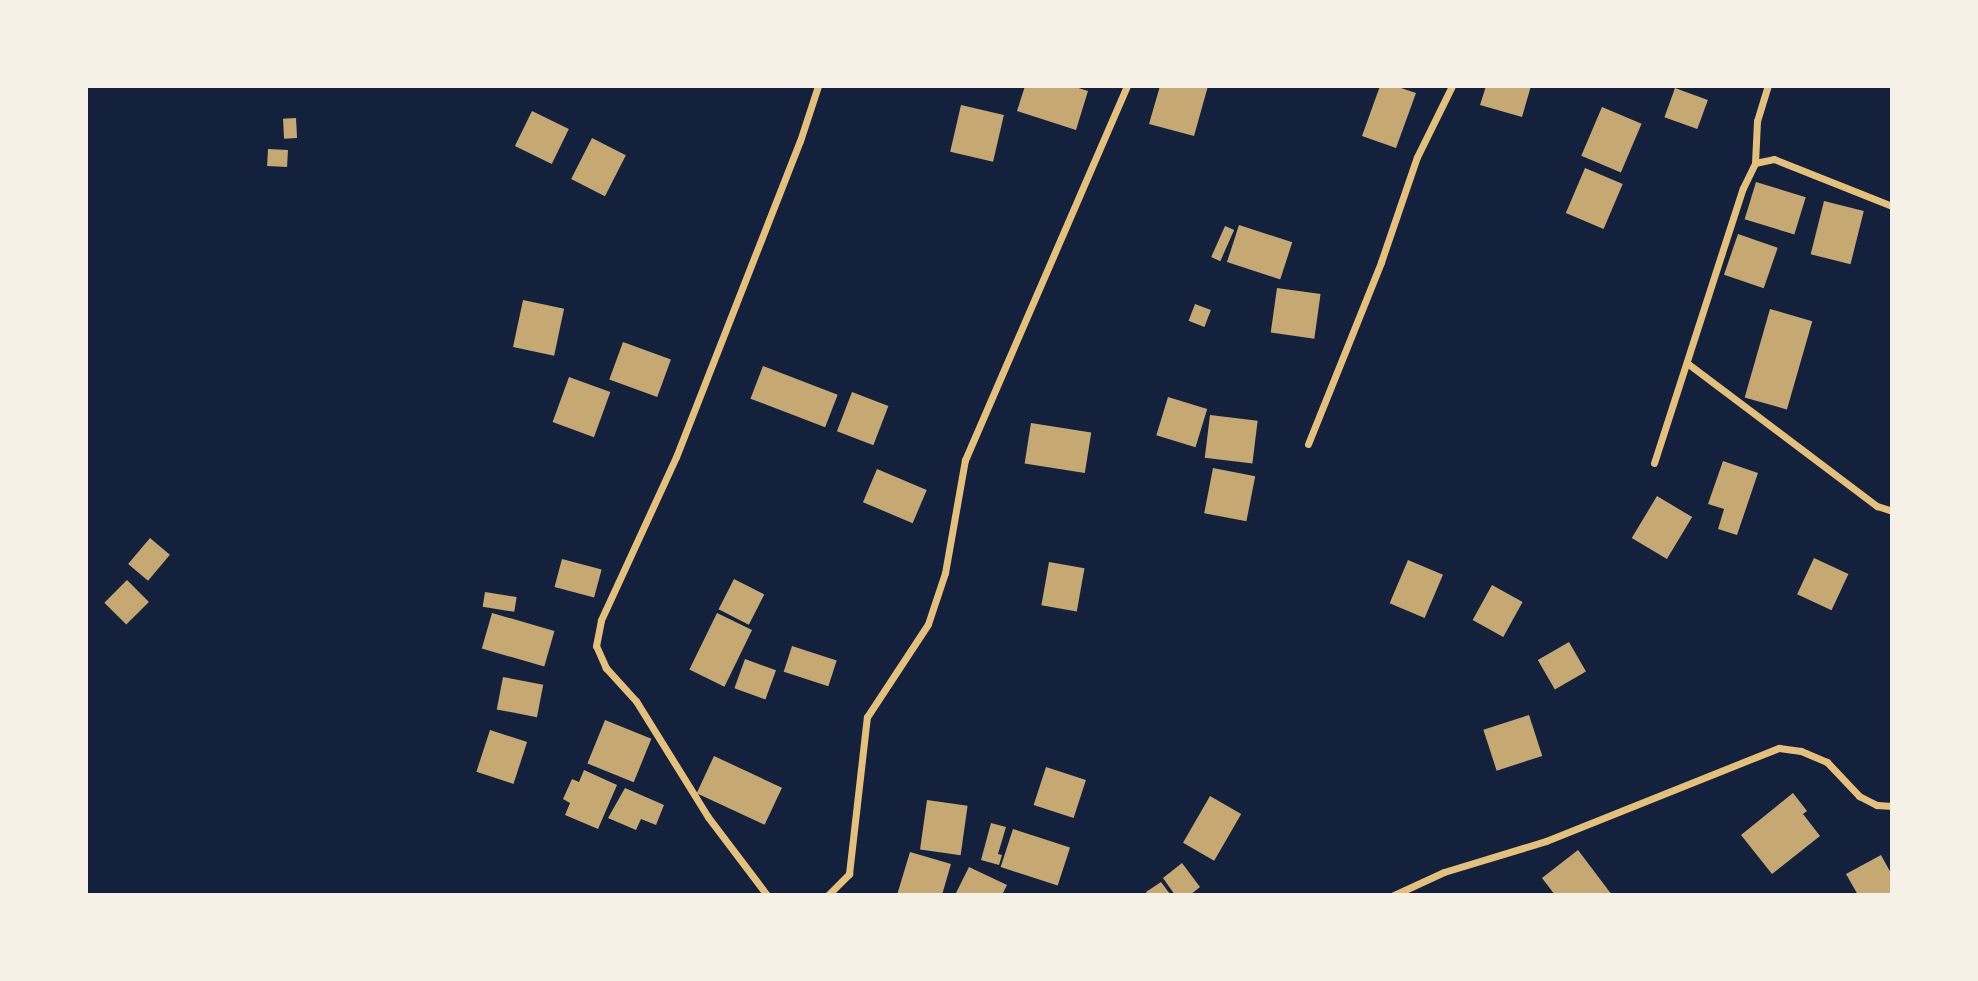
<!DOCTYPE html>
<html>
<head>
<meta charset="utf-8">
<style>
  body { margin:0 }
  #map { position:relative; width:1978px; height:981px; overflow:hidden; background:#14213d; font-family:Merriweather,serif }
  div>[style] { position:absolute }
  .building>* { inset:0; background:#c6a872; transform-origin:0 0 }
  .minor>* { height:7px; margin:-3.5px; padding:0 3.5px; transform-origin:3.5px; border-radius:3.5px; background:#e5c07b }
  span { translate:-50% -50%; white-space:nowrap; text-align:center; line-height:1.15; -webkit-text-stroke:7px #f6f1e7; paint-order:stroke }
  .frame { position:absolute; inset:0; border:88px solid #f6f1e7; pointer-events:none }
</style>
</head>
<body>
<div id="map">
  <div class="building">
    <div style="clip-path:polygon(1025px 86px,1072px 86px,1088px 91px,1076px 130px,1017px 111px)"></div>
    <div style="clip-path:polygon(1160px 86px,1208px 86px,1194px 136px,1149px 124px)"></div>
    <div style="clip-path:polygon(1380px 86px,1395px 86px,1416px 93px,1396px 148px,1362px 136px)"></div>
    <div style="clip-path:polygon(1486px 86px,1531px 86px,1522px 117px,1480px 105px)"></div>
    <div style="left:1675px;top:88px;width:35px;height:31px;rotate:20deg"></div>
    <div style="left:961px;top:105px;width:44px;height:48px;rotate:13deg"></div>
    <div style="left:1602px;top:107px;width:43px;height:53px;rotate:23deg"></div>
    <div style="left:532px;top:111px;width:41px;height:39px;rotate:26deg"></div>
    <div style="left:296px;top:118px;width:20px;height:13px;rotate:87deg"></div>
    <div style="left:592px;top:138px;width:38px;height:46px;rotate:27deg"></div>
    <div style="left:268px;top:149px;width:20px;height:17px;rotate:3deg"></div>
    <div style="left:1585px;top:168px;width:41px;height:49px;rotate:23deg"></div>
    <div style="left:1756px;top:182px;width:52px;height:39px;rotate:17deg"></div>
    <div style="left:1824px;top:201px;width:41px;height:55px;rotate:14deg"></div>
    <div style="left:1239px;top:225px;width:56px;height:39px;rotate:18deg"></div>
    <div style="left:1225px;top:226px;width:10px;height:34px;rotate:24deg"></div>
    <div style="left:1738px;top:234px;width:42px;height:43px;rotate:19deg"></div>
    <div style="left:1277px;top:288px;width:44px;height:45px;rotate:8deg"></div>
    <div style="left:523px;top:300px;width:42px;height:48px;rotate:12deg"></div>
    <div style="left:1195px;top:304px;width:17px;height:18px;rotate:21deg"></div>
    <div style="left:1770px;top:309px;width:44px;height:92px;rotate:16deg"></div>
    <div style="left:623px;top:342px;width:51px;height:40px;rotate:20deg"></div>
    <div style="left:763px;top:366px;width:80px;height:35px;rotate:21deg"></div>
    <div style="left:569px;top:377px;width:44px;height:48px;rotate:20deg"></div>
    <div style="left:852px;top:392px;width:39px;height:42px;rotate:21deg"></div>
    <div style="left:1168px;top:397px;width:41px;height:40px;rotate:17deg"></div>
    <div style="left:1210px;top:415px;width:48px;height:43px;rotate:7deg"></div>
    <div style="left:1031px;top:423px;width:61px;height:41px;rotate:9deg"></div>
    <div style="clip-path:polygon(1723px 461px,1758px 473px,1737px 535px,1718px 529px,1724px 509px,1708px 504px)"></div>
    <div style="left:1213px;top:468px;width:43px;height:46px;rotate:11deg"></div>
    <div style="left:877px;top:469px;width:54px;height:36px;rotate:23deg"></div>
    <div style="left:1657px;top:496px;width:41px;height:49px;rotate:31deg"></div>
    <div style="left:150px;top:538px;width:26px;height:34px;rotate:40deg"></div>
    <div style="left:1814px;top:558px;width:38px;height:40px;rotate:25deg"></div>
    <div style="left:562px;top:559px;width:41px;height:29px;rotate:15deg"></div>
    <div style="left:1408px;top:560px;width:38px;height:47px;rotate:23deg"></div>
    <div style="left:1049px;top:562px;width:36px;height:44px;rotate:10deg"></div>
    <div style="left:734px;top:579px;width:34px;height:34px;rotate:27deg"></div>
    <div style="left:127px;top:580px;width:31px;height:32px;rotate:45deg"></div>
    <div style="left:1492px;top:585px;width:35px;height:40px;rotate:29deg"></div>
    <div style="left:485px;top:592px;width:32px;height:15px;rotate:9deg"></div>
    <div style="left:492px;top:613px;width:65px;height:37px;rotate:16deg"></div>
    <div style="left:717px;top:613px;width:39px;height:63px;rotate:26deg"></div>
    <div style="left:1569px;top:642px;width:34px;height:36px;rotate:60deg"></div>
    <div style="left:792px;top:646px;width:47px;height:27px;rotate:18deg"></div>
    <div style="left:745px;top:659px;width:33px;height:31px;rotate:20deg"></div>
    <div style="left:503px;top:677px;width:41px;height:33px;rotate:11deg"></div>
    <div style="left:1529px;top:715px;width:43px;height:48px;rotate:72deg"></div>
    <div style="left:605px;top:720px;width:50px;height:47px;rotate:22deg"></div>
    <div style="left:490px;top:730px;width:39px;height:44px;rotate:18deg"></div>
    <div style="left:714px;top:756px;width:75px;height:41px;rotate:25deg"></div>
    <div style="left:1046px;top:767px;width:42px;height:40px;rotate:18deg"></div>
    <div style="clip-path:polygon(584px 770px,617px 785px,598px 829px,565px 815px,570px 803px,563px 799px,572px 779px,579px 782px)"></div>
    <div style="clip-path:polygon(625px 788px,664px 805px,656px 825px,641px 819px,636px 830px,608px 818px)"></div>
    <div style="clip-path:polygon(1793px 793px,1807px 811px,1803px 814px,1820px 836px,1772px 874px,1741px 835px)"></div>
    <div style="left:1210px;top:796px;width:36px;height:54px;rotate:30deg"></div>
    <div style="left:927px;top:800px;width:41px;height:50px;rotate:8deg"></div>
    <div style="clip-path:polygon(991px 823px,1006px 827px,998px 854px,1002px 855px,999px 865px,981px 860px)"></div>
    <div style="left:1013px;top:829px;width:60px;height:40px;rotate:18deg"></div>
    <div style="clip-path:polygon(1578px 850px,1612px 895px,1555px 895px,1542px 878px)"></div>
    <div style="clip-path:polygon(910px 852px,951px 864px,942px 895px,897px 895px)"></div>
    <div style="clip-path:polygon(1881px 855px,1892px 875px,1892px 895px,1858px 895px,1846px 874px)"></div>
    <div style="clip-path:polygon(1182px 863px,1200px 887px,1190px 895px,1175px 895px,1163px 878px)"></div>
    <div style="clip-path:polygon(969px 867px,1007px 885px,1002px 895px,955px 895px)"></div>
    <div style="clip-path:polygon(1161px 882px,1170px 894px,1148px 895px,1146px 892px)"></div>
  </div>
  <div class="minor">
    <div style="left:1755px;top:163px;width:42px;rotate:-87.3deg"></div>
    <div style="left:1757px;top:121px;width:37px;rotate:-73deg"></div>
    <div style="left:1687px;top:363px;width:238px;rotate:37deg"></div>
    <div style="left:1877px;top:506px;width:16px;rotate:18deg"></div>
    <div style="left:1308px;top:444px;width:196px;rotate:-68.1deg"></div>
    <div style="left:1381px;top:262px;width:111px;rotate:-71.1deg"></div>
    <div style="left:1417px;top:157px;width:79px;rotate:-63.8deg"></div>
    <div style="left:1654px;top:463px;width:289px;rotate:-72.1deg"></div>
    <div style="left:1743px;top:188px;width:28px;rotate:-64deg"></div>
    <div style="left:1755px;top:163px;width:19px;rotate:-12deg"></div>
    <div style="left:1774px;top:159px;width:127px;rotate:21.7deg"></div>
    <div style="left:767px;top:895px;width:98px;rotate:-127.1deg"></div>
    <div style="left:708px;top:817px;width:137px;rotate:-121.8deg"></div>
    <div style="left:636px;top:701px;width:45px;rotate:-132.3deg"></div>
    <div style="left:606px;top:668px;width:24px;rotate:-114deg"></div>
    <div style="left:596px;top:646px;width:26px;rotate:-79deg"></div>
    <div style="left:601px;top:620px;width:179px;rotate:-65.3deg"></div>
    <div style="left:676px;top:457px;width:339px;rotate:-68.6deg"></div>
    <div style="left:800px;top:141px;width:58px;rotate:-71.9deg"></div>
    <div style="left:828px;top:895px;width:30px;rotate:-45deg"></div>
    <div style="left:849px;top:874px;width:158px;rotate:-83.5deg"></div>
    <div style="left:867px;top:717px;width:111px;rotate:-56.7deg"></div>
    <div style="left:928px;top:624px;width:54px;rotate:-71.6deg"></div>
    <div style="left:945px;top:573px;width:115px;rotate:-80deg"></div>
    <div style="left:965px;top:460px;width:408px;rotate:-66.6deg"></div>
    <div style="left:1394px;top:895px;width:55px;rotate:-24.7deg"></div>
    <div style="left:1444px;top:872px;width:107px;rotate:-16.9deg"></div>
    <div style="left:1546px;top:841px;width:251px;rotate:-21.8deg"></div>
    <div style="left:1779px;top:748px;width:22px;rotate:8deg"></div>
    <div style="left:1801px;top:751px;width:28px;rotate:23deg"></div>
    <div style="left:1827px;top:762px;width:47px;rotate:46.7deg"></div>
    <div style="left:1859px;top:796px;width:20px;rotate:27deg"></div>
    <div style="left:1877px;top:805px;width:15px;rotate:4deg"></div>
  </div>
  <div class="frame"></div>
</div>
</body>
</html>
